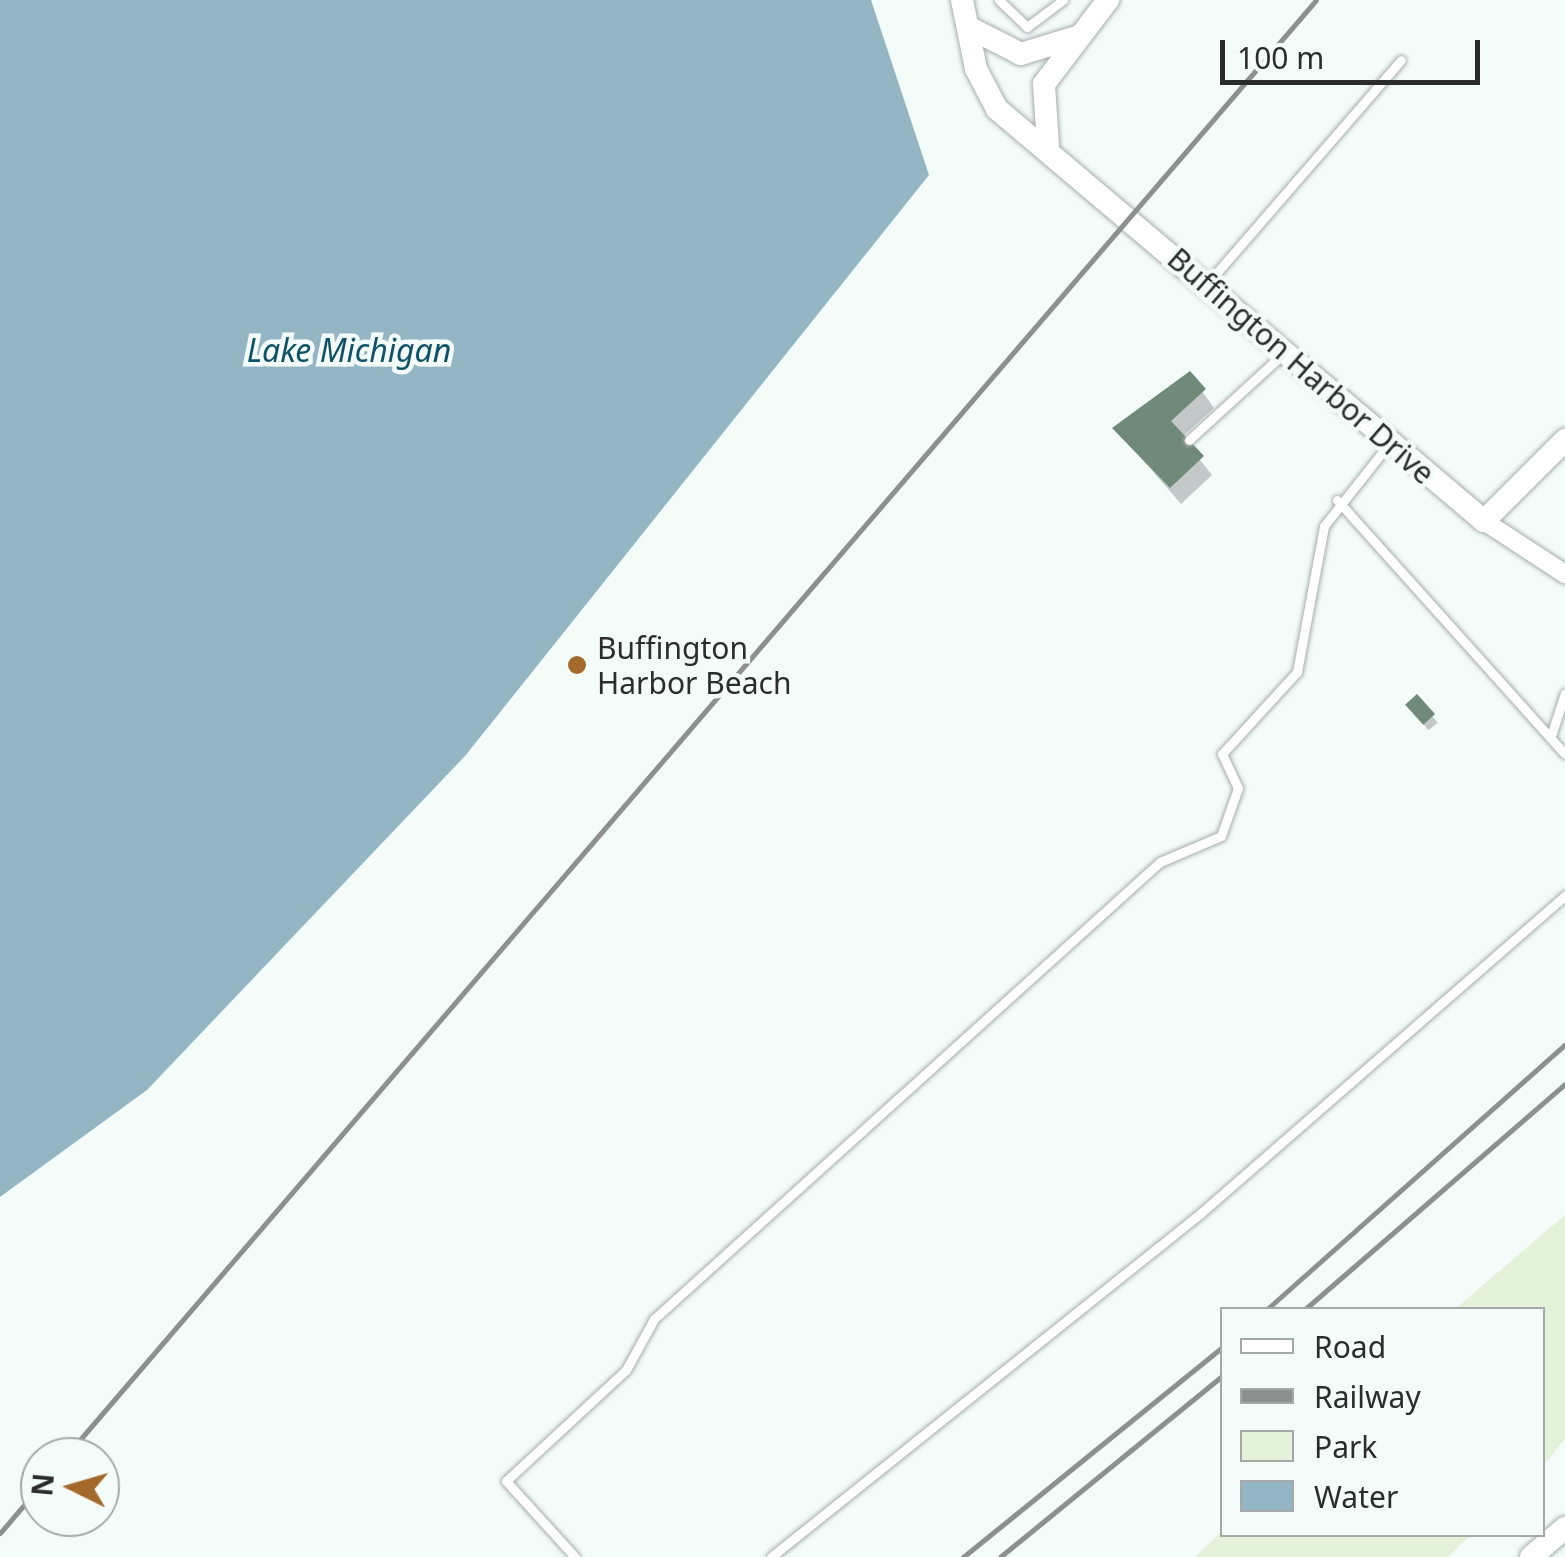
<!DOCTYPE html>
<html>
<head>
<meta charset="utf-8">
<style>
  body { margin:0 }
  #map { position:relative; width:1565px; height:1557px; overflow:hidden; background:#f4fcfa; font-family:"Noto Sans",sans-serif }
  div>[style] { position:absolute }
  .green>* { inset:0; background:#e3f2d9 }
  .water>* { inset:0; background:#94b6c4 }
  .shadow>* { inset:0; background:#0003; transform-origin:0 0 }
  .building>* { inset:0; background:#6f8a78; transform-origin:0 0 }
  .roads { filter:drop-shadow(0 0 2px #a6adac) drop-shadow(0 0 2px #a6adac) }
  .service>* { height:9px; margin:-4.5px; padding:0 4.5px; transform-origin:4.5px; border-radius:4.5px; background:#fff }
  .minor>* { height:18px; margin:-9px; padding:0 9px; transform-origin:9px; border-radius:9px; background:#fff }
  .tertiary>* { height:22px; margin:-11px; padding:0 11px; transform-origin:11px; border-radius:11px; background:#fff }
  .rail>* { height:5px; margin:-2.5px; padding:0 2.5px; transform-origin:2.5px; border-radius:2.5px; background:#8c9190 }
  .dots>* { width:28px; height:28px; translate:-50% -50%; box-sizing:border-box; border:5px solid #f4fcfa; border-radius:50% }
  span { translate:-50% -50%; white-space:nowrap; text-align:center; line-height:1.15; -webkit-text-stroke:9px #f4fcfa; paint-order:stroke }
  .street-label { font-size:30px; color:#2b2d2d }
  .poi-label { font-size:30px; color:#2b2d2d }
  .left { translate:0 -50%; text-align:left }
  .water-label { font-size:32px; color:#0f5267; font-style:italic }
  .legend { position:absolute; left:1220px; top:1307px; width:325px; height:230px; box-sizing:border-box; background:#f4fcfa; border:2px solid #a4a9a8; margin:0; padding:12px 18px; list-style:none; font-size:30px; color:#2b2d2d }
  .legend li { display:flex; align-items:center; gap:20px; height:50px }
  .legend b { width:50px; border:2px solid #a4a9a8 }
  .north { position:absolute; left:20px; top:1437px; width:100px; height:100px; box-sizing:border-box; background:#f4fcfa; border:2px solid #a4a9a8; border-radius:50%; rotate:275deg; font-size:28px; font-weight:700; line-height:40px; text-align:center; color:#2b2d2d }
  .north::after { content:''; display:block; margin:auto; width:35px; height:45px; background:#a5692c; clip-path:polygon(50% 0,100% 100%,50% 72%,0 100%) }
  .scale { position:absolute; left:1220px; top:40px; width:260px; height:45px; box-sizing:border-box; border:5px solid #2b2d2d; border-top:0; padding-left:12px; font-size:30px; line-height:35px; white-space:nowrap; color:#2b2d2d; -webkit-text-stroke:8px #f4fcfa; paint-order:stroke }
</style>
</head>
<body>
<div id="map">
  <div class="green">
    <div style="clip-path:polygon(1565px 1215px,1565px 1439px,1543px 1466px,1542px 1310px,1455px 1309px)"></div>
    <div style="clip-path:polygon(1222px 1531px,1222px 1534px,1471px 1535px,1448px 1557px,1195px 1557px)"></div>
  </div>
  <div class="water">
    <div style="clip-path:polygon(0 0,871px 0,929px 175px,465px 756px,147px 1090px,0 1197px)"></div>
  </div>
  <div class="shadow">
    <div style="clip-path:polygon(1190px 374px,1214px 408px,1182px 437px,1212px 475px,1181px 504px,1116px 429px)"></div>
    <div style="left:1417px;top:697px;width:33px;height:12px;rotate:51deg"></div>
  </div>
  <div class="building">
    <div style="clip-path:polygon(1190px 371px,1206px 389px,1171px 421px,1204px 456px,1170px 488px,1112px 428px)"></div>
    <div style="left:1417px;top:694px;width:27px;height:16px;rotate:48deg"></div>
  </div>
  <div class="roads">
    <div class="service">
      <div style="left:999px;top:0;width:39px;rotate:44deg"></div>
      <div style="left:1027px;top:27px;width:45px;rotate:-36.9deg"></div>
      <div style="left:1207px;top:284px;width:296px;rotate:-49.1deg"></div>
      <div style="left:1189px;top:440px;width:127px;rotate:-42.5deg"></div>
      <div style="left:1337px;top:500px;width:341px;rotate:48.1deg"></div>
      <div style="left:1551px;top:736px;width:45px;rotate:-72deg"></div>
      <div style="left:575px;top:1557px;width:103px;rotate:-132.2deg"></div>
      <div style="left:506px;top:1481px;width:163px;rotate:-42.8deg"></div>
      <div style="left:626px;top:1370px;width:58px;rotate:-61.2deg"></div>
      <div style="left:654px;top:1319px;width:682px;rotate:-42.09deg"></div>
      <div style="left:1160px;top:862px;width:66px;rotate:-23.1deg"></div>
      <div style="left:1221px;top:836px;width:51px;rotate:-70.5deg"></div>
      <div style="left:1238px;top:788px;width:38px;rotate:-115deg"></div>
      <div style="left:1222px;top:754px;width:111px;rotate:-47.6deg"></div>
      <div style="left:1297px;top:672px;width:148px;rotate:-79.5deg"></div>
      <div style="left:1324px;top:526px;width:103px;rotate:-51.7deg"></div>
      <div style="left:771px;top:1557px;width:551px;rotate:-38.66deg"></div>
      <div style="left:1201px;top:1213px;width:483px;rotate:-41.1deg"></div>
    </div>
    <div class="minor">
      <div style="left:1484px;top:521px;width:97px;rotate:33.2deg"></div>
    </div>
    <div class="tertiary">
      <div style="left:962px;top:0;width:70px;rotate:78.5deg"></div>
      <div style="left:976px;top:69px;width:45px;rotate:62.3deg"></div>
      <div style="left:997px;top:109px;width:638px;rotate:40.23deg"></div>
      <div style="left:1484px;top:521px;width:115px;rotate:-45deg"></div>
      <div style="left:970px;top:28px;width:57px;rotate:27deg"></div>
      <div style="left:1021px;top:54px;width:59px;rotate:-16.9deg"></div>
      <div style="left:1048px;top:145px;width:61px;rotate:-93.8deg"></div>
      <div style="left:1044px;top:84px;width:106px;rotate:-52.7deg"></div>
      <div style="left:1531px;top:1557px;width:45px;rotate:-40.5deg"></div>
    </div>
  </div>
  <div class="rail">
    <div style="left:1266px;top:1310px;width:400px;rotate:-41.6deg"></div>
    <div style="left:1304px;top:1310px;width:345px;rotate:-40.9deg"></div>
    <div style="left:65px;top:1457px;width:1920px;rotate:-49.35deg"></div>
    <div style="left:0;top:1533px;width:62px;rotate:-49.6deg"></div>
    <div style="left:963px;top:1557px;width:333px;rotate:-39deg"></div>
    <div style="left:1000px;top:1557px;width:286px;rotate:-39.2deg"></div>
  </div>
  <div class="dots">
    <div style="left:577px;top:665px;background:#a5692c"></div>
  </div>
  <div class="street-label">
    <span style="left:1301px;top:366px;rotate:41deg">Buffington Harbor Drive</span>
  </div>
  <div class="poi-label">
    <span class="left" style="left:597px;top:665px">Buffington<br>Harbor Beach</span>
  </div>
  <div class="water-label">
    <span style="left:349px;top:350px">Lake Michigan</span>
  </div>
  <ul class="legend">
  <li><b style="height:12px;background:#fff"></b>Road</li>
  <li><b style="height:12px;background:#8c9190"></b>Railway</li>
  <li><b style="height:28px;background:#e3f2d9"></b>Park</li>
  <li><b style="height:28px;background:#94b6c4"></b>Water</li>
  </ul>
  <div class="north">N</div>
  <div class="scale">100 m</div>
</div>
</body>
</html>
